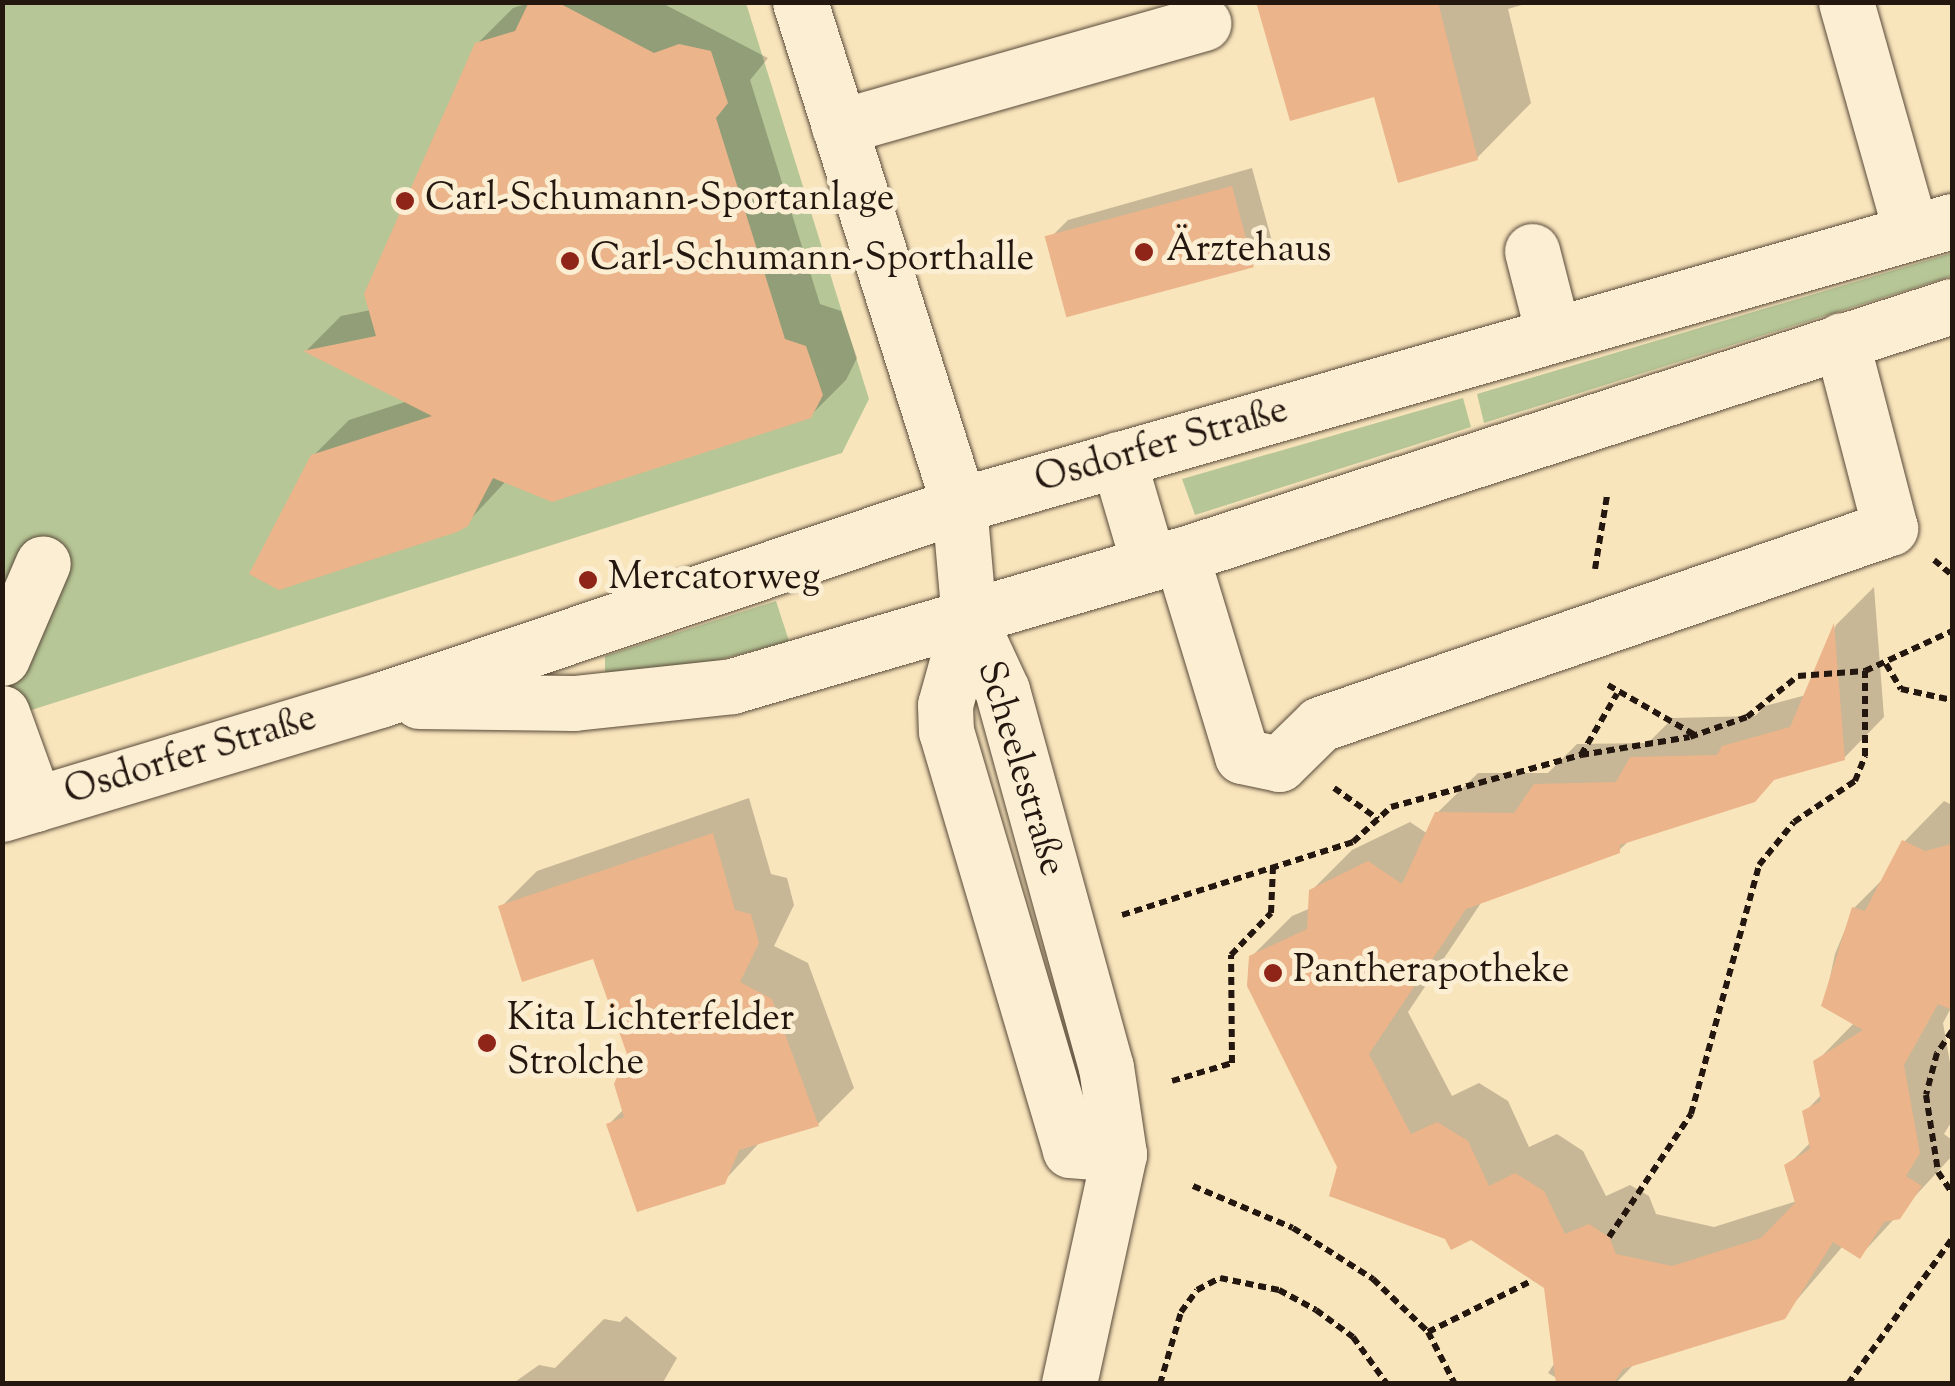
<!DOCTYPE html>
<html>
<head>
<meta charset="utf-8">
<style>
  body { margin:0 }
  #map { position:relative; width:1955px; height:1386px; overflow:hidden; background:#f9e5bc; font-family:"Sorts Mill Goudy",serif }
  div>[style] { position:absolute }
  .green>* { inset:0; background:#b7c696 }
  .shadow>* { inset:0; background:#0003 }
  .building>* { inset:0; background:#ebb48a; transform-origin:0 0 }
  .path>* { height:6px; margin-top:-3px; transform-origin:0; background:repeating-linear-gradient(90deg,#24170f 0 8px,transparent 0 13px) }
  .roads { filter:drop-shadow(0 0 2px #594a3a) drop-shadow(0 0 2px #594a3a) }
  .minor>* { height:55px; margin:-27.5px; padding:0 27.5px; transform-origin:27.5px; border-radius:27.5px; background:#fbeed3 }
  .dots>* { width:28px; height:28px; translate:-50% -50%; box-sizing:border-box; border:5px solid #fbeed3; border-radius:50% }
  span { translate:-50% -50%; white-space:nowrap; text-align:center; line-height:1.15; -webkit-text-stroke:10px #fbeed3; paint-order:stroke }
  .poi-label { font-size:38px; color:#24170f }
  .left { translate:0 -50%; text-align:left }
  .street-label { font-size:38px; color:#24170f }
  .frame { position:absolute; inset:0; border:5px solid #24170f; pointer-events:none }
</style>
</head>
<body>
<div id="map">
  <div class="green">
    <div style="clip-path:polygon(3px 3px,746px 3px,869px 399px,842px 453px,3px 719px)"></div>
    <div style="clip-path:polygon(1952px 253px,1952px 276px,1484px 423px,1477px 394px)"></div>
    <div style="clip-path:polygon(1463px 398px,1471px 427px,1195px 515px,1182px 479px)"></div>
    <div style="clip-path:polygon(776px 601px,789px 641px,715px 661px,605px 675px,605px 656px)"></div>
  </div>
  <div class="shadow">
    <div style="clip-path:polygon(532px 2px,660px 2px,768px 58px,750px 80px,820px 304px,841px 311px,857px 358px,846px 380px,810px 416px,507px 480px,466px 524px,313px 456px,349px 420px,408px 401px,307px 350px,341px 316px,371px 310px,477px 44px,513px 8px)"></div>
    <div style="clip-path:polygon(1268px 2px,1532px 2px,1508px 9px,1531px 103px,1477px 158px,1376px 94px)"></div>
    <div style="clip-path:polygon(1252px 168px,1273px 245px,1253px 265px,1048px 240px,1068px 220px)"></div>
    <div style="clip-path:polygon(1874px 587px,1884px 717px,1844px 758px,1776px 777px,1631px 839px,1618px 851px,1483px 900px,1408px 1012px,1452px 1096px,1479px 1083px,1508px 1101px,1529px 1147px,1557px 1134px,1583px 1151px,1606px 1196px,1630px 1185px,1649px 1196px,1656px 1214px,1714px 1227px,1797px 1201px,1787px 1166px,1811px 1142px,1805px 1112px,1822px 1094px,1816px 1062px,1855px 1022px,1824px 1005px,1835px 954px,1854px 908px,1885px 877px,1904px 842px,1944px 801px,1952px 805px,1952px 1006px,1943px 1023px,1952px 1074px,1952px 1121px,1944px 1134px,1952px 1140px,1952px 1156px,1860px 1256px,1843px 1246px,1783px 1316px,1637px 1361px,1615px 1384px,1567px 1384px,1548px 1373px,1556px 1361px,1547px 1286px,1471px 1237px,1446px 1237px,1340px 1167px,1251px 957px,1292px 916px,1311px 908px,1311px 891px,1352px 850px,1410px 822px,1428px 834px,1437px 813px,1478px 773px,1548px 773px,1577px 744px,1648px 743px,1673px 718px,1755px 716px,1765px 706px,1806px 695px,1836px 625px)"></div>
    <div style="clip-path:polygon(749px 798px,771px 874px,787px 878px,794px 905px,774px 946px,808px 963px,854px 1088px,818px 1124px,762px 1140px,723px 1182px,609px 1124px,624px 1109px,630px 1054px,595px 956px,501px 907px,537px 871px)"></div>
    <div style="clip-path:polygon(626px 1316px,677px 1358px,662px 1384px,512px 1384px,539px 1365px,555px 1368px,604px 1319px,620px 1322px)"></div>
  </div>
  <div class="building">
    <div style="clip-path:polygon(529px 2px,557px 2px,654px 53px,679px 44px,711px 51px,728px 103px,716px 118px,785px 339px,806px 346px,823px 395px,811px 418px,552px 502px,493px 478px,468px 526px,457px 532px,279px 590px,249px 574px,311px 455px,432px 416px,303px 351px,376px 336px,364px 294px,475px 43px,515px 31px)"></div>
    <div style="clip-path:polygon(1256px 2px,1438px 2px,1478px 160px,1398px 183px,1374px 97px,1290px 121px)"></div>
    <div style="left:1232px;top:186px;width:84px;height:194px;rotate:75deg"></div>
    <div style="clip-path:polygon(1834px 623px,1845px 760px,1774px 780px,1755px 802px,1620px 845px,1620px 853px,1466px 909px,1369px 1054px,1411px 1134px,1437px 1122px,1468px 1141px,1489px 1186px,1515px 1173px,1544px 1191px,1565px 1234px,1589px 1224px,1609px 1237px,1616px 1254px,1672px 1266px,1761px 1238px,1795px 1203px,1784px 1165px,1810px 1149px,1802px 1111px,1821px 1101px,1813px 1061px,1863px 1030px,1821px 1006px,1852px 907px,1865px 911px,1902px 840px,1925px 851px,1952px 844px,1952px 1010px,1938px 1004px,1904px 1065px,1920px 1153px,1906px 1176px,1922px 1186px,1900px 1219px,1884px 1222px,1860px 1259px,1833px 1242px,1785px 1319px,1623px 1369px,1613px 1384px,1556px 1384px,1544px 1288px,1471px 1240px,1451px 1250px,1445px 1239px,1329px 1196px,1337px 1167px,1247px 986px,1249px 956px,1307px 929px,1309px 890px,1368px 861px,1402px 884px,1435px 812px,1514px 813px,1534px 784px,1616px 782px,1630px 757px,1717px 755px,1722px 746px,1790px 727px)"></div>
    <div style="clip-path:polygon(713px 833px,735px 910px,751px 914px,759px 943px,740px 982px,772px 999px,819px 1126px,739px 1150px,725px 1184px,637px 1212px,606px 1124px,624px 1117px,614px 1084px,627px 1054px,593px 959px,522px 982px,498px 906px)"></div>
  </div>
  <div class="path">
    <div style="left:1934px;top:560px;width:23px;rotate:40deg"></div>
    <div style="left:1595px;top:569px;width:74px;rotate:-80.7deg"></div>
    <div style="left:1886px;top:664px;width:29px;rotate:59deg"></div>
    <div style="left:1901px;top:689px;width:52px;rotate:12.2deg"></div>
    <div style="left:1608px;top:685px;width:100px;rotate:29.9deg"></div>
    <div style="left:1581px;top:755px;width:71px;rotate:-59.5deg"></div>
    <div style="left:1334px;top:788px;width:54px;rotate:35.2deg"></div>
    <div style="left:1122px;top:915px;width:242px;rotate:-17.5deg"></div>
    <div style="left:1353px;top:842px;width:52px;rotate:-42.6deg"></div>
    <div style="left:1391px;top:807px;width:197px;rotate:-15.3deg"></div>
    <div style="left:1581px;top:755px;width:110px;rotate:-9.4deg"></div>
    <div style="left:1690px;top:737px;width:60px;rotate:-19.3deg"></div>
    <div style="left:1747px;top:717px;width:65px;rotate:-38.8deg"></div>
    <div style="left:1798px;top:676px;width:67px;rotate:-4.3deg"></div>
    <div style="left:1865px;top:671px;width:96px;rotate:-24.7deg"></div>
    <div style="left:1952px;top:1031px;width:27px;rotate:124deg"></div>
    <div style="left:1937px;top:1053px;width:43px;rotate:104.7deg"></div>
    <div style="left:1926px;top:1095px;width:78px;rotate:81.1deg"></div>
    <div style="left:1938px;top:1172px;width:25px;rotate:56deg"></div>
    <div style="left:1172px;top:1081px;width:63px;rotate:-16.7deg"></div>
    <div style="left:1232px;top:1063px;width:108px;rotate:-90.5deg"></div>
    <div style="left:1231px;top:955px;width:58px;rotate:-46.4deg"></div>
    <div style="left:1271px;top:913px;width:46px;rotate:-87.5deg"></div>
    <div style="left:1193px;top:1186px;width:108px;rotate:22.8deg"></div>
    <div style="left:1293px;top:1228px;width:95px;rotate:32.5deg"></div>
    <div style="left:1373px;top:1279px;width:76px;rotate:43.9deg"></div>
    <div style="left:1428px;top:1332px;width:59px;rotate:62.6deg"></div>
    <div style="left:1609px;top:1237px;width:148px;rotate:-56.3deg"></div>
    <div style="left:1691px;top:1114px;width:258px;rotate:-74.7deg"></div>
    <div style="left:1759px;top:865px;width:55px;rotate:-50.9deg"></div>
    <div style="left:1794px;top:822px;width:73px;rotate:-33.9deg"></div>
    <div style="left:1855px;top:781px;width:27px;rotate:-68deg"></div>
    <div style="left:1865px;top:756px;width:85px;rotate:-90deg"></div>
    <div style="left:1428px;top:1332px;width:117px;rotate:-26.3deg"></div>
    <div style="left:1160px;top:1384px;width:75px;rotate:-73.7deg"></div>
    <div style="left:1181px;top:1312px;width:27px;rotate:-54deg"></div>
    <div style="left:1197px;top:1290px;width:26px;rotate:-28deg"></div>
    <div style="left:1220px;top:1278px;width:60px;rotate:11.5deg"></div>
    <div style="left:1279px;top:1290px;width:42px;rotate:28.4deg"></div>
    <div style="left:1316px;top:1310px;width:46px;rotate:36.1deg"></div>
    <div style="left:1353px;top:1337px;width:58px;rotate:54.1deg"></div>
    <div style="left:1848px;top:1384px;width:178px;rotate:-54.4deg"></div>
  </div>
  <div class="roads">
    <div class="minor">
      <div style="left:800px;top:2px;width:528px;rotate:72.46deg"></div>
      <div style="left:959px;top:505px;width:114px;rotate:85deg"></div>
      <div style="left:969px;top:619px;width:78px;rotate:65.1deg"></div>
      <div style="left:1002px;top:690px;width:391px;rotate:74.6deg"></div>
      <div style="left:1106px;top:1067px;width:88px;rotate:81.5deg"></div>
      <div style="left:1119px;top:1154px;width:235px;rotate:102.3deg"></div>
      <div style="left:1846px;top:2px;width:238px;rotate:74.2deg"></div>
      <div style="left:839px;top:127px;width:379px;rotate:-15.9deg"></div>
      <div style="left:1532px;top:251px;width:85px;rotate:75.6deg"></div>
      <div style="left:1118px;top:459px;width:109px;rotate:73.6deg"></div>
      <div style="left:1181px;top:555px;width:210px;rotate:73.1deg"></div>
      <div style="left:1242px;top:756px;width:38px;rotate:12deg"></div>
      <div style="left:1279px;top:764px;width:57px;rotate:-44.3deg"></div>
      <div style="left:1320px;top:724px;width:603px;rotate:-18.98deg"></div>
      <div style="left:1890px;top:528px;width:194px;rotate:-104.6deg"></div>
      <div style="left:969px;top:619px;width:89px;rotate:105.6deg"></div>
      <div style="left:945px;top:705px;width:26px;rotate:88deg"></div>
      <div style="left:946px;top:731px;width:437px;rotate:73.5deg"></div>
      <div style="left:1070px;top:1150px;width:49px;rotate:4.7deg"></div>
      <div style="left:2px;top:658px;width:103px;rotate:-66.7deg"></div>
      <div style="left:419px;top:701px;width:155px;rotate:0.7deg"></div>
      <div style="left:574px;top:703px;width:159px;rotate:-6.1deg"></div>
      <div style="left:732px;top:686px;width:468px;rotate:-16.3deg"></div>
      <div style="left:1181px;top:555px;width:810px;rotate:-17.9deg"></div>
      <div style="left:2px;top:713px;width:97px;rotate:70.1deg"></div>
      <div style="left:2px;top:814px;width:395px;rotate:-16.8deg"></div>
      <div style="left:380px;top:700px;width:611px;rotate:-18.61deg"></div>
      <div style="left:959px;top:505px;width:1033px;rotate:-15.96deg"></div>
    </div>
  </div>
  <div class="dots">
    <div style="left:405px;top:201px;background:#8f2418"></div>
    <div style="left:1144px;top:252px;background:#8f2418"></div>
    <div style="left:570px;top:261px;background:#8f2418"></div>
    <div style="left:588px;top:580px;background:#8f2418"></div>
    <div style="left:1273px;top:973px;background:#8f2418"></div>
    <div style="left:487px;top:1043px;background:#8f2418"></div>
  </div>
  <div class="poi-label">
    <span class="left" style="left:425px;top:201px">Carl-Schumann-Sportanlage</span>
    <span class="left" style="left:1166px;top:252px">Ärztehaus</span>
    <span class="left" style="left:590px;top:261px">Carl-Schumann-Sporthalle</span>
    <span class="left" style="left:608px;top:580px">Mercatorweg</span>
    <span class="left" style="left:1293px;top:973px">Pantherapotheke</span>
    <span class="left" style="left:507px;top:1043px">Kita Lichterfelder<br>Strolche</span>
  </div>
  <div class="street-label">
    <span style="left:1162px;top:447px;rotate:-16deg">Osdorfer Straße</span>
    <span style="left:191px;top:757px;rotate:-17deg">Osdorfer Straße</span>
    <span style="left:1019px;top:769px;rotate:73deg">Scheelestraße</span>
  </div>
  <div class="frame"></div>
</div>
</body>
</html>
